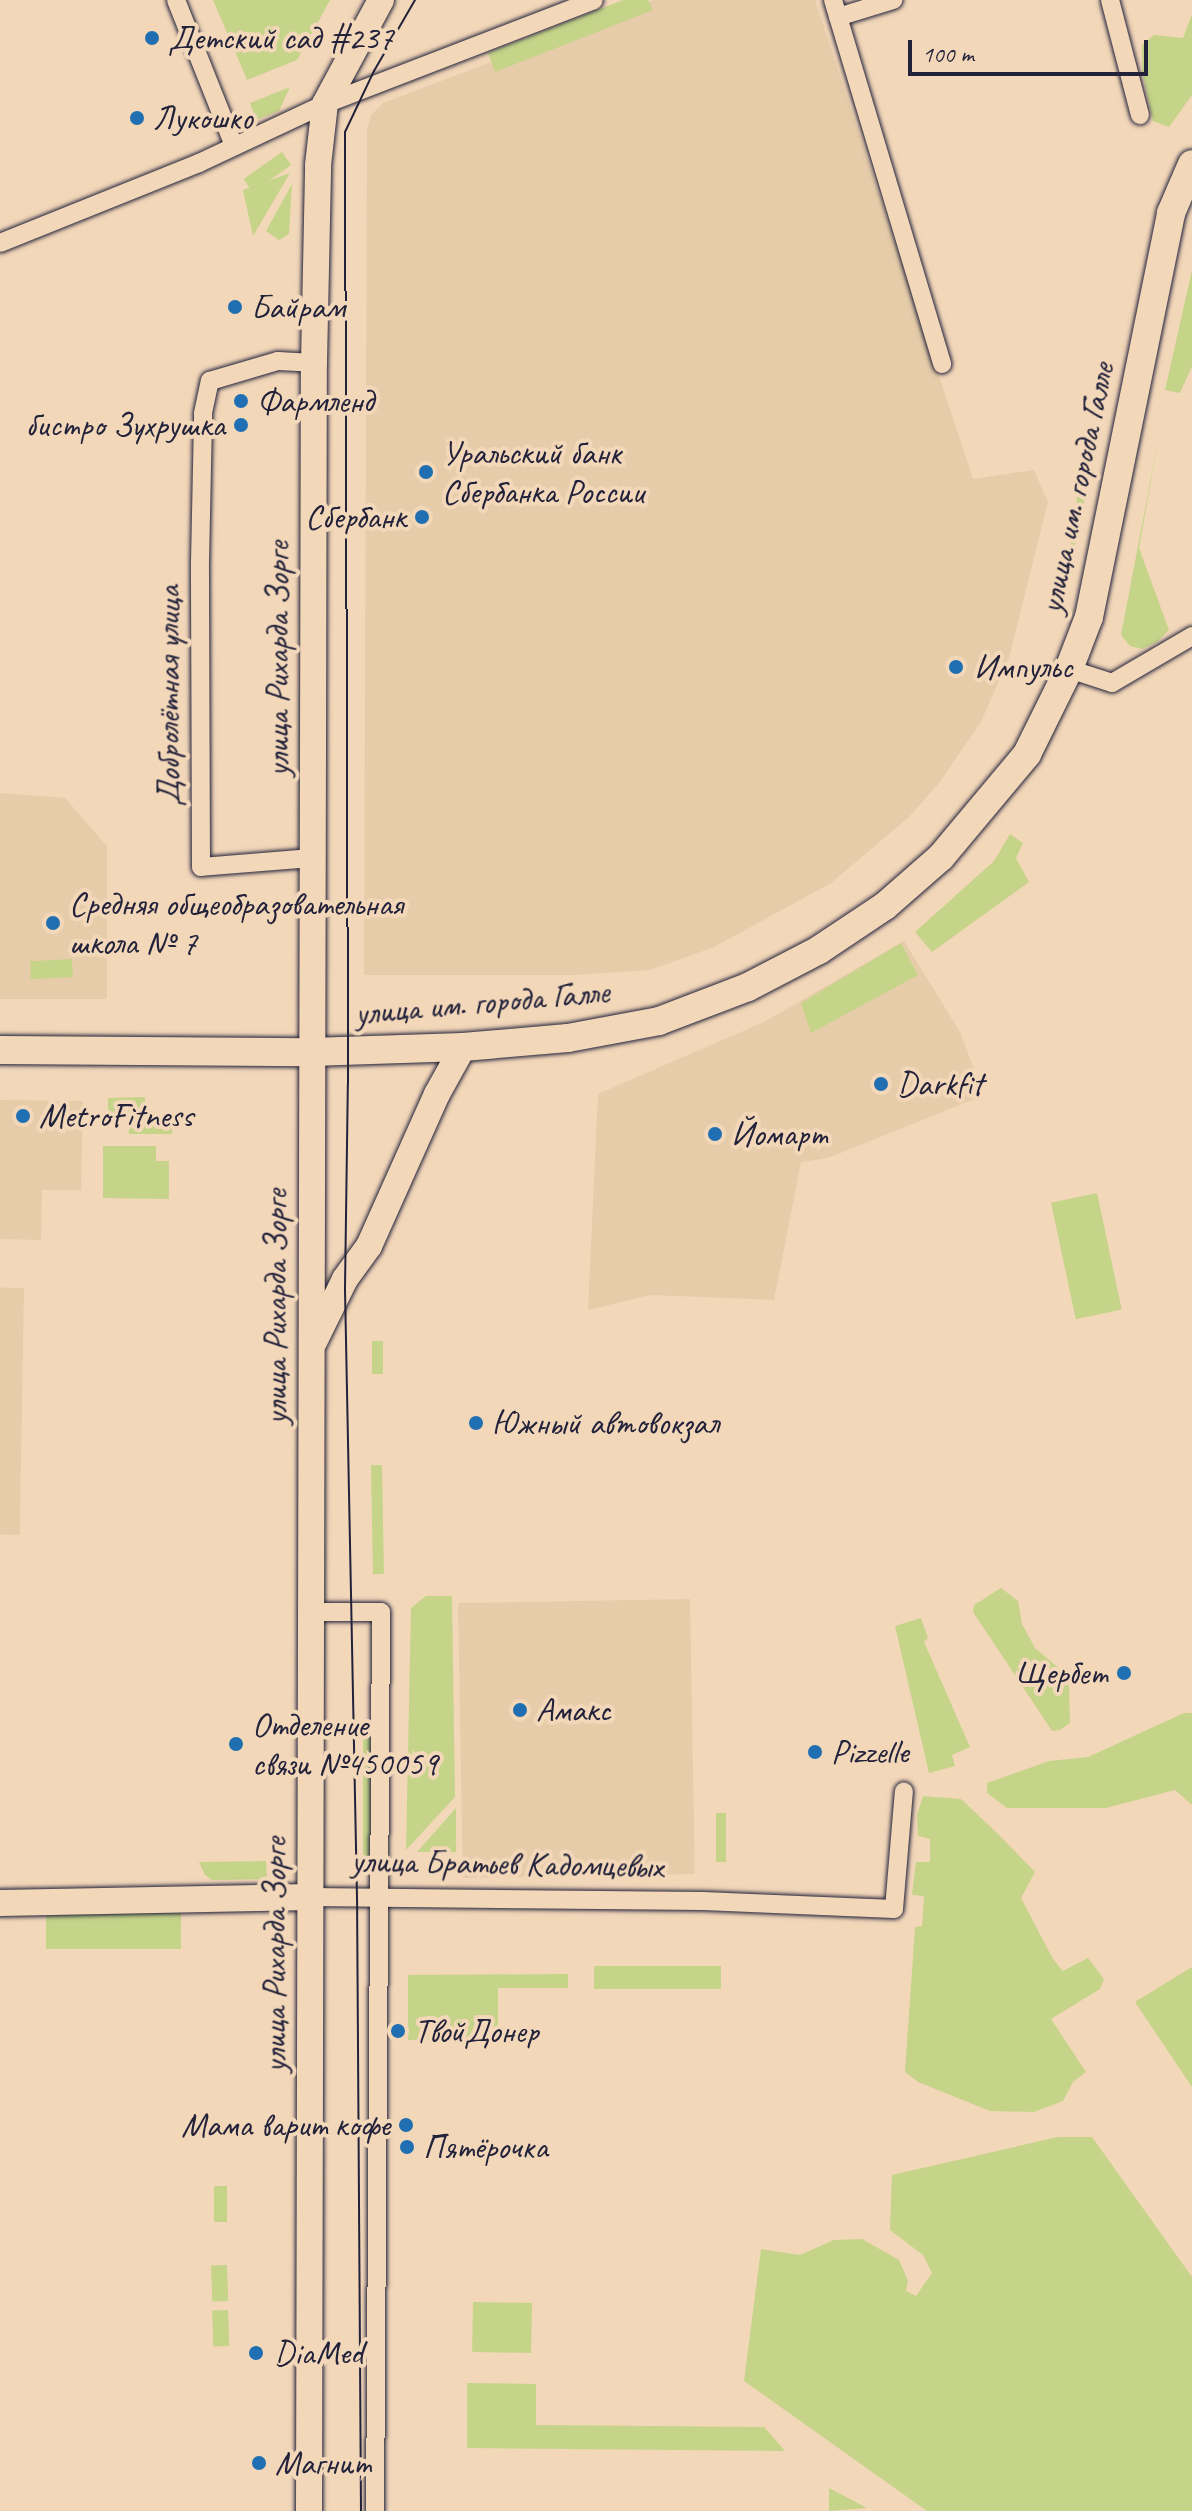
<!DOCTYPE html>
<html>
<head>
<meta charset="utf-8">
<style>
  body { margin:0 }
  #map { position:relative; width:1192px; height:2511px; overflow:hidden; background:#f3d7b9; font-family:Caveat,sans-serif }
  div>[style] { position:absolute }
  .built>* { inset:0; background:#e6cca9; transform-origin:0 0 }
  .green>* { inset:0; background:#c5d489; transform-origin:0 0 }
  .roads { filter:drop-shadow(0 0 2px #22223b) drop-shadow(0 0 2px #22223b) }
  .street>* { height:18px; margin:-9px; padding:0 9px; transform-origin:9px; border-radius:9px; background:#f3d7b9 }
  .secondary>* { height:26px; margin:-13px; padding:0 13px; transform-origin:13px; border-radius:13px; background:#f3d7b9 }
  .primary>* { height:28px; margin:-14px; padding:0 14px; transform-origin:14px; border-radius:14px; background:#f3d7b9 }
  .tram>* { height:2px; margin:-1px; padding:0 1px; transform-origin:1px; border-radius:1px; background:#22223b }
  .dots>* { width:22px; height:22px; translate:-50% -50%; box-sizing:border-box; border:4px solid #f3d7b9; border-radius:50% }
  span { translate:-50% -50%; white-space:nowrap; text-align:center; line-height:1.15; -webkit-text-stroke:8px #f3d7b9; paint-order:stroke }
  .poi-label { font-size:34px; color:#22223b }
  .left { translate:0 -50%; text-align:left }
  .right { translate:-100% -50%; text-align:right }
  .street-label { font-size:34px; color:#22223b }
  .scale { position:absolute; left:908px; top:40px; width:240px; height:36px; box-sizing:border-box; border:4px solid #22223b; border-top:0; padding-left:10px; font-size:24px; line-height:28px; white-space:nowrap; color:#22223b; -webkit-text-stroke:6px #f3d7b9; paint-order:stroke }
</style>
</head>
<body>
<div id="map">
  <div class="built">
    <div style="clip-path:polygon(654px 0,815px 0,973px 479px,1034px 470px,1048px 502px,1010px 655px,981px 722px,939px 783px,909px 817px,831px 883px,714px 947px,650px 970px,573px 975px,364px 975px,367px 130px,371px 115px,383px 103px)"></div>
    <div style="clip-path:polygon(0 793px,65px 798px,107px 846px,107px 999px,0 999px)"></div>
    <div style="clip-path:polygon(904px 941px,960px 1032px,984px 1095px,828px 1158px,801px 1162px,774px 1300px,651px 1295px,588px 1310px,598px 1094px,764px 1022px)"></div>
    <div style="clip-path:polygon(0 1100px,83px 1101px,81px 1190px,42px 1190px,41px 1240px,0 1239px)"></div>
    <div style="left:24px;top:1288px;width:247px;height:24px;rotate:91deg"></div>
    <div style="left:690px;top:1599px;width:275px;height:232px;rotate:89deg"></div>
  </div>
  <div class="green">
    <div style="clip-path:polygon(213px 0,330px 0,297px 60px,247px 80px)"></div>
    <div style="clip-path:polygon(623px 0,648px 0,653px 10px,495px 72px,488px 53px)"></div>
    <div style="clip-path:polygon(1192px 14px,1192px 95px,1169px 127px,1153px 121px,1142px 71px,1142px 45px,1154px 35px,1183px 38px)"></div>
    <div style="clip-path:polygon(290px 87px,279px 111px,256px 120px,250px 103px)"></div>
    <div style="left:282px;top:152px;width:16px;height:47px;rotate:55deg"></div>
    <div style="clip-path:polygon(290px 173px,253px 236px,243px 190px)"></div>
    <div style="clip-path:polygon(292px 184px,289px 234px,279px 240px,266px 231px)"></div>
    <div style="clip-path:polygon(1192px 270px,1192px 366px,1180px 393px,1165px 390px)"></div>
    <div style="clip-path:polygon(1159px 436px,1139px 548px,1169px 630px,1157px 642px,1142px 649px,1130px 646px,1121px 635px)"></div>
    <div style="clip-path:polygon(1083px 443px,1094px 445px,1078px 536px,1061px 588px,1073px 534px)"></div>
    <div style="clip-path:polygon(1010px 834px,1023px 843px,1016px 858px,1029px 882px,932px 952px,915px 932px,994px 861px)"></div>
    <div style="clip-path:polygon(901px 943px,918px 975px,811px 1033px,801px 1003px)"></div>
    <div style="left:72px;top:959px;width:18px;height:42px;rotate:87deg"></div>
    <div style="clip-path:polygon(145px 1097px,145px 1126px,172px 1126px,172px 1134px,129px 1134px,128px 1113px,108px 1113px,108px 1098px)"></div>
    <div style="clip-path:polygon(103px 1146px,156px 1146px,156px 1161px,169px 1161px,169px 1199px,103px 1198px)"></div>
    <div style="left:1097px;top:1193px;width:119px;height:47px;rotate:78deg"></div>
    <div style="left:372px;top:1341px;width:11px;height:33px"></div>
    <div style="left:382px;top:1465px;width:109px;height:11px;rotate:89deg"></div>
    <div style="clip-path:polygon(1001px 1588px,1018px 1601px,1022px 1624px,1035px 1648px,1061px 1670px,1069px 1686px,1070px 1723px,1060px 1730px,1052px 1731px,973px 1612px,974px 1605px)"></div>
    <div style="clip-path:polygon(426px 1596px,452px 1596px,455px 1797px,406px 1850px,411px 1608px)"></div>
    <div style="clip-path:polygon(921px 1618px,928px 1638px,924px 1642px,970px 1747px,952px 1755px,955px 1766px,929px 1773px,895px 1626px)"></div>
    <div style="clip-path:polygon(1184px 1713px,1192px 1713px,1192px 1805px,1175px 1790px,1106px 1808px,1007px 1808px,987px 1793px,987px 1783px,1049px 1761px,1088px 1757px)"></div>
    <div style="left:363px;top:1735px;width:8px;height:127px"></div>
    <div style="clip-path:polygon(923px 1796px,961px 1799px,998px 1834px,1035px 1872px,1021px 1898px,1053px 1959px,1063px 1971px,1088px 1958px,1104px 1979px,1100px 1989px,1051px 2019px,1086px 2072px,1073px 2082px,1063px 2101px,1034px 2112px,990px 2111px,918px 2082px,905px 2072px,915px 1927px,922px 1926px,924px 1896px,912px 1895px,916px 1862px,930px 1862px,930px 1839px,918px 1836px,917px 1815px)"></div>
    <div style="clip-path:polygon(456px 1808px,456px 1852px,417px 1852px)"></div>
    <div style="left:716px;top:1813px;width:10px;height:49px"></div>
    <div style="clip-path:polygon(266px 1861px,267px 1879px,212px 1880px,205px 1875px,199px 1862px)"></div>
    <div style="left:46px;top:1910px;width:135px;height:39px"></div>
    <div style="left:721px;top:1966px;width:23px;height:127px;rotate:90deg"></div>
    <div style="clip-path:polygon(1192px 1967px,1192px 2087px,1135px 2002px)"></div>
    <div style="clip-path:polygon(568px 1974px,568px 1988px,498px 1988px,498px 2039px,408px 2040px,408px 1975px)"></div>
    <div style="clip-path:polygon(1058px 2137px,1092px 2137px,1192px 2277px,1192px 2511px,927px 2511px,744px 2381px,761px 2249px,800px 2255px,834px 2240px,862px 2239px,899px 2260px,908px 2281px,906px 2291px,916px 2296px,932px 2273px,923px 2255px,890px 2230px,892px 2175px)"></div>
    <div style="left:214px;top:2186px;width:13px;height:36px"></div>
    <div style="left:227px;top:2265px;width:36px;height:16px;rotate:88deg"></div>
    <div style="left:473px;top:2302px;width:59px;height:50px;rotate:1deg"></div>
    <div style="left:228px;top:2310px;width:36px;height:16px;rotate:88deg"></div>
    <div style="clip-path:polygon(467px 2383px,536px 2384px,536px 2425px,764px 2427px,785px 2451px,467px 2448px)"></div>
    <div style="clip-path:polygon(829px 2488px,867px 2508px,829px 2511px)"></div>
  </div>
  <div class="roads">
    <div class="street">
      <div style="left:176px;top:0;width:157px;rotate:68.3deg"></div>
      <div style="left:833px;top:0;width:380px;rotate:73.3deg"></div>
      <div style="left:1110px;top:0;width:119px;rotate:75.4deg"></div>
      <div style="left:838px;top:17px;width:58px;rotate:-17.2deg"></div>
      <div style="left:0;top:243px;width:214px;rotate:-21.9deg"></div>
      <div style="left:199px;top:163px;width:139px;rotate:-25.1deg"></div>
      <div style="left:325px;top:104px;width:288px;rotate:-21.1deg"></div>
      <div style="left:1069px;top:669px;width:45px;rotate:18deg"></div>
      <div style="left:1112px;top:683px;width:93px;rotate:-30.4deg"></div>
      <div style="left:312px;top:858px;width:111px;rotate:175.4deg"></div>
      <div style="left:201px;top:867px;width:305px;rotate:-90.2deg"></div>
      <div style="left:200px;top:562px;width:149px;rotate:-88.8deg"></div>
      <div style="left:203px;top:413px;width:33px;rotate:-78deg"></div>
      <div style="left:210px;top:381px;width:71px;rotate:-16.4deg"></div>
      <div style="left:278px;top:361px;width:36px;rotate:3deg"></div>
      <div style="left:311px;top:1612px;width:70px"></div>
      <div style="left:381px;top:1612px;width:899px;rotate:90.38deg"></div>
      <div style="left:310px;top:1897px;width:393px;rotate:0.6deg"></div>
      <div style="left:703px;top:1901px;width:191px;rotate:2.4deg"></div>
      <div style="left:894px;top:1909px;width:118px;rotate:-85.2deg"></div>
    </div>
    <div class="secondary">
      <div style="left:314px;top:1342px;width:70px;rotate:-63.8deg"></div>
      <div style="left:345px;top:1279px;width:41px;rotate:-54deg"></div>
      <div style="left:369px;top:1246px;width:167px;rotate:-65.9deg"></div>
      <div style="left:437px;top:1094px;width:54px;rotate:-61deg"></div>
      <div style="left:0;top:1903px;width:310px;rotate:-1.1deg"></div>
      <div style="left:309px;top:2511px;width:2148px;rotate:-89.87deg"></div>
      <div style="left:314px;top:363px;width:198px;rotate:-88.8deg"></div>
      <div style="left:318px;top:165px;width:61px;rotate:-83.5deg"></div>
      <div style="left:325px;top:104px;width:118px;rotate:-61.7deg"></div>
    </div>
    <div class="primary">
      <div style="left:0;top:1050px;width:311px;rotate:0.4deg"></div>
      <div style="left:311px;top:1052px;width:152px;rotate:-1.9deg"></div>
      <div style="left:463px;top:1047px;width:105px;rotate:-4.9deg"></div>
      <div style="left:568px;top:1038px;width:93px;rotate:-10.6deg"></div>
      <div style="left:659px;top:1021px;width:95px;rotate:-20.9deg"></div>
      <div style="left:748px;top:987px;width:80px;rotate:-27.5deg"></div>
      <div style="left:819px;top:950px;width:79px;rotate:-33.7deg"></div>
      <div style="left:885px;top:906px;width:74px;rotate:-41.2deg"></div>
      <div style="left:941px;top:857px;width:134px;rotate:-50.1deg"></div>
      <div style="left:1027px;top:754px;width:95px;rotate:-63.7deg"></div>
      <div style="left:1069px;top:669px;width:56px;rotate:-69deg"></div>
      <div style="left:1089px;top:617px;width:412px;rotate:-78.5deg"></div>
      <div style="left:1171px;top:213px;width:53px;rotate:-66.8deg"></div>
    </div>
  </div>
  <div class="tram">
    <div style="left:361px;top:2511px;width:613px;rotate:-90.37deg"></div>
    <div style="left:357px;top:1898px;width:610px;rotate:-91.13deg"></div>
    <div style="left:345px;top:1288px;width:204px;rotate:-89.2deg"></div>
    <div style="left:348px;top:1084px;width:952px;rotate:-90.18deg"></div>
    <div style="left:345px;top:132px;width:68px;rotate:-64.6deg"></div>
    <div style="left:374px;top:71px;width:82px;rotate:-60deg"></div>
  </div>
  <div class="dots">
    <div style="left:152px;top:38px;background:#1f6fb2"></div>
    <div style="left:137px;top:118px;background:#1f6fb2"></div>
    <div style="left:235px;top:307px;background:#1f6fb2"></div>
    <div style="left:241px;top:401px;background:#1f6fb2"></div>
    <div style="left:241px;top:425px;background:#1f6fb2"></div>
    <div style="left:426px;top:472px;background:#1f6fb2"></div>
    <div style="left:422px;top:517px;background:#1f6fb2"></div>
    <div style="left:956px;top:667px;background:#1f6fb2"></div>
    <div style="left:53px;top:923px;background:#1f6fb2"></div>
    <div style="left:881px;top:1084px;background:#1f6fb2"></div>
    <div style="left:23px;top:1116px;background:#1f6fb2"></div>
    <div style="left:715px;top:1134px;background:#1f6fb2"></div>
    <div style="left:476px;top:1423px;background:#1f6fb2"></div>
    <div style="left:1124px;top:1673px;background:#1f6fb2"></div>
    <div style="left:520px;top:1710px;background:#1f6fb2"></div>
    <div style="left:236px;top:1744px;background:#1f6fb2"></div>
    <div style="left:815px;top:1752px;background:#1f6fb2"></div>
    <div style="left:398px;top:2031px;background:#1f6fb2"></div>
    <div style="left:406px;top:2125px;background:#1f6fb2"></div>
    <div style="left:407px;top:2147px;background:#1f6fb2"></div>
    <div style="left:256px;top:2353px;background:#1f6fb2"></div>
    <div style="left:259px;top:2463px;background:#1f6fb2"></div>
  </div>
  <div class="poi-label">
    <span class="left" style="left:168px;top:38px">Детский сад #237</span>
    <span class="left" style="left:153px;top:118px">Лукошко</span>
    <span class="left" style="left:251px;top:307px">Байрам</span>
    <span class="left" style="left:257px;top:401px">Фармленд</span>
    <span class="right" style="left:225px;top:425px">бистро Зухрушка</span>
    <span class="left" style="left:442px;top:472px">Уральский банк<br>Сбербанка России</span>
    <span class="right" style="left:406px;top:517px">Сбербанк</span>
    <span class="left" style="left:974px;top:667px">Импульс</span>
    <span class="left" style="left:69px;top:923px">Средняя общеобразовательная<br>школа № 7</span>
    <span class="left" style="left:897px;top:1084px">Darkfit</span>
    <span class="left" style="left:39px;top:1116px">MetroFitness</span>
    <span class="left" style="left:731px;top:1134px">Йомарт</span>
    <span class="left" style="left:492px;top:1423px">Южный автовокзал</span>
    <span class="right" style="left:1108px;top:1673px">Щербет</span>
    <span class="left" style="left:536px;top:1710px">Амакс</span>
    <span class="left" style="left:252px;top:1744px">Отделение<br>связи №450059</span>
    <span class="left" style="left:831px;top:1752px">Pizzelle</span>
    <span class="left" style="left:414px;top:2031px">ТвойДонер</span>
    <span class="right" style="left:390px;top:2125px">Мама варит кофе</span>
    <span class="left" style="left:423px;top:2147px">Пятёрочка</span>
    <span class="left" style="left:274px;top:2353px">DiaMed</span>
    <span class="left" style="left:275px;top:2463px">Магнит</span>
  </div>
  <div class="street-label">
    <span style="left:1076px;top:488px;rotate:-78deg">улица им. города Галле</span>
    <span style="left:277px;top:659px;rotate:-90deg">улица Рихарда Зорге</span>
    <span style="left:168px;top:696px;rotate:-90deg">Добролётная улица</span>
    <span style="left:482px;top:1002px;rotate:-5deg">улица им. города Галле</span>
    <span style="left:275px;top:1307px;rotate:-90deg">улица Рихарда Зорге</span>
    <span style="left:507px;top:1863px;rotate:1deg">улица Братьев Кадомцевых</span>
    <span style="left:274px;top:1955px;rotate:-90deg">улица Рихарда Зорге</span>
  </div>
  <div class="scale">100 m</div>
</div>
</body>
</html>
